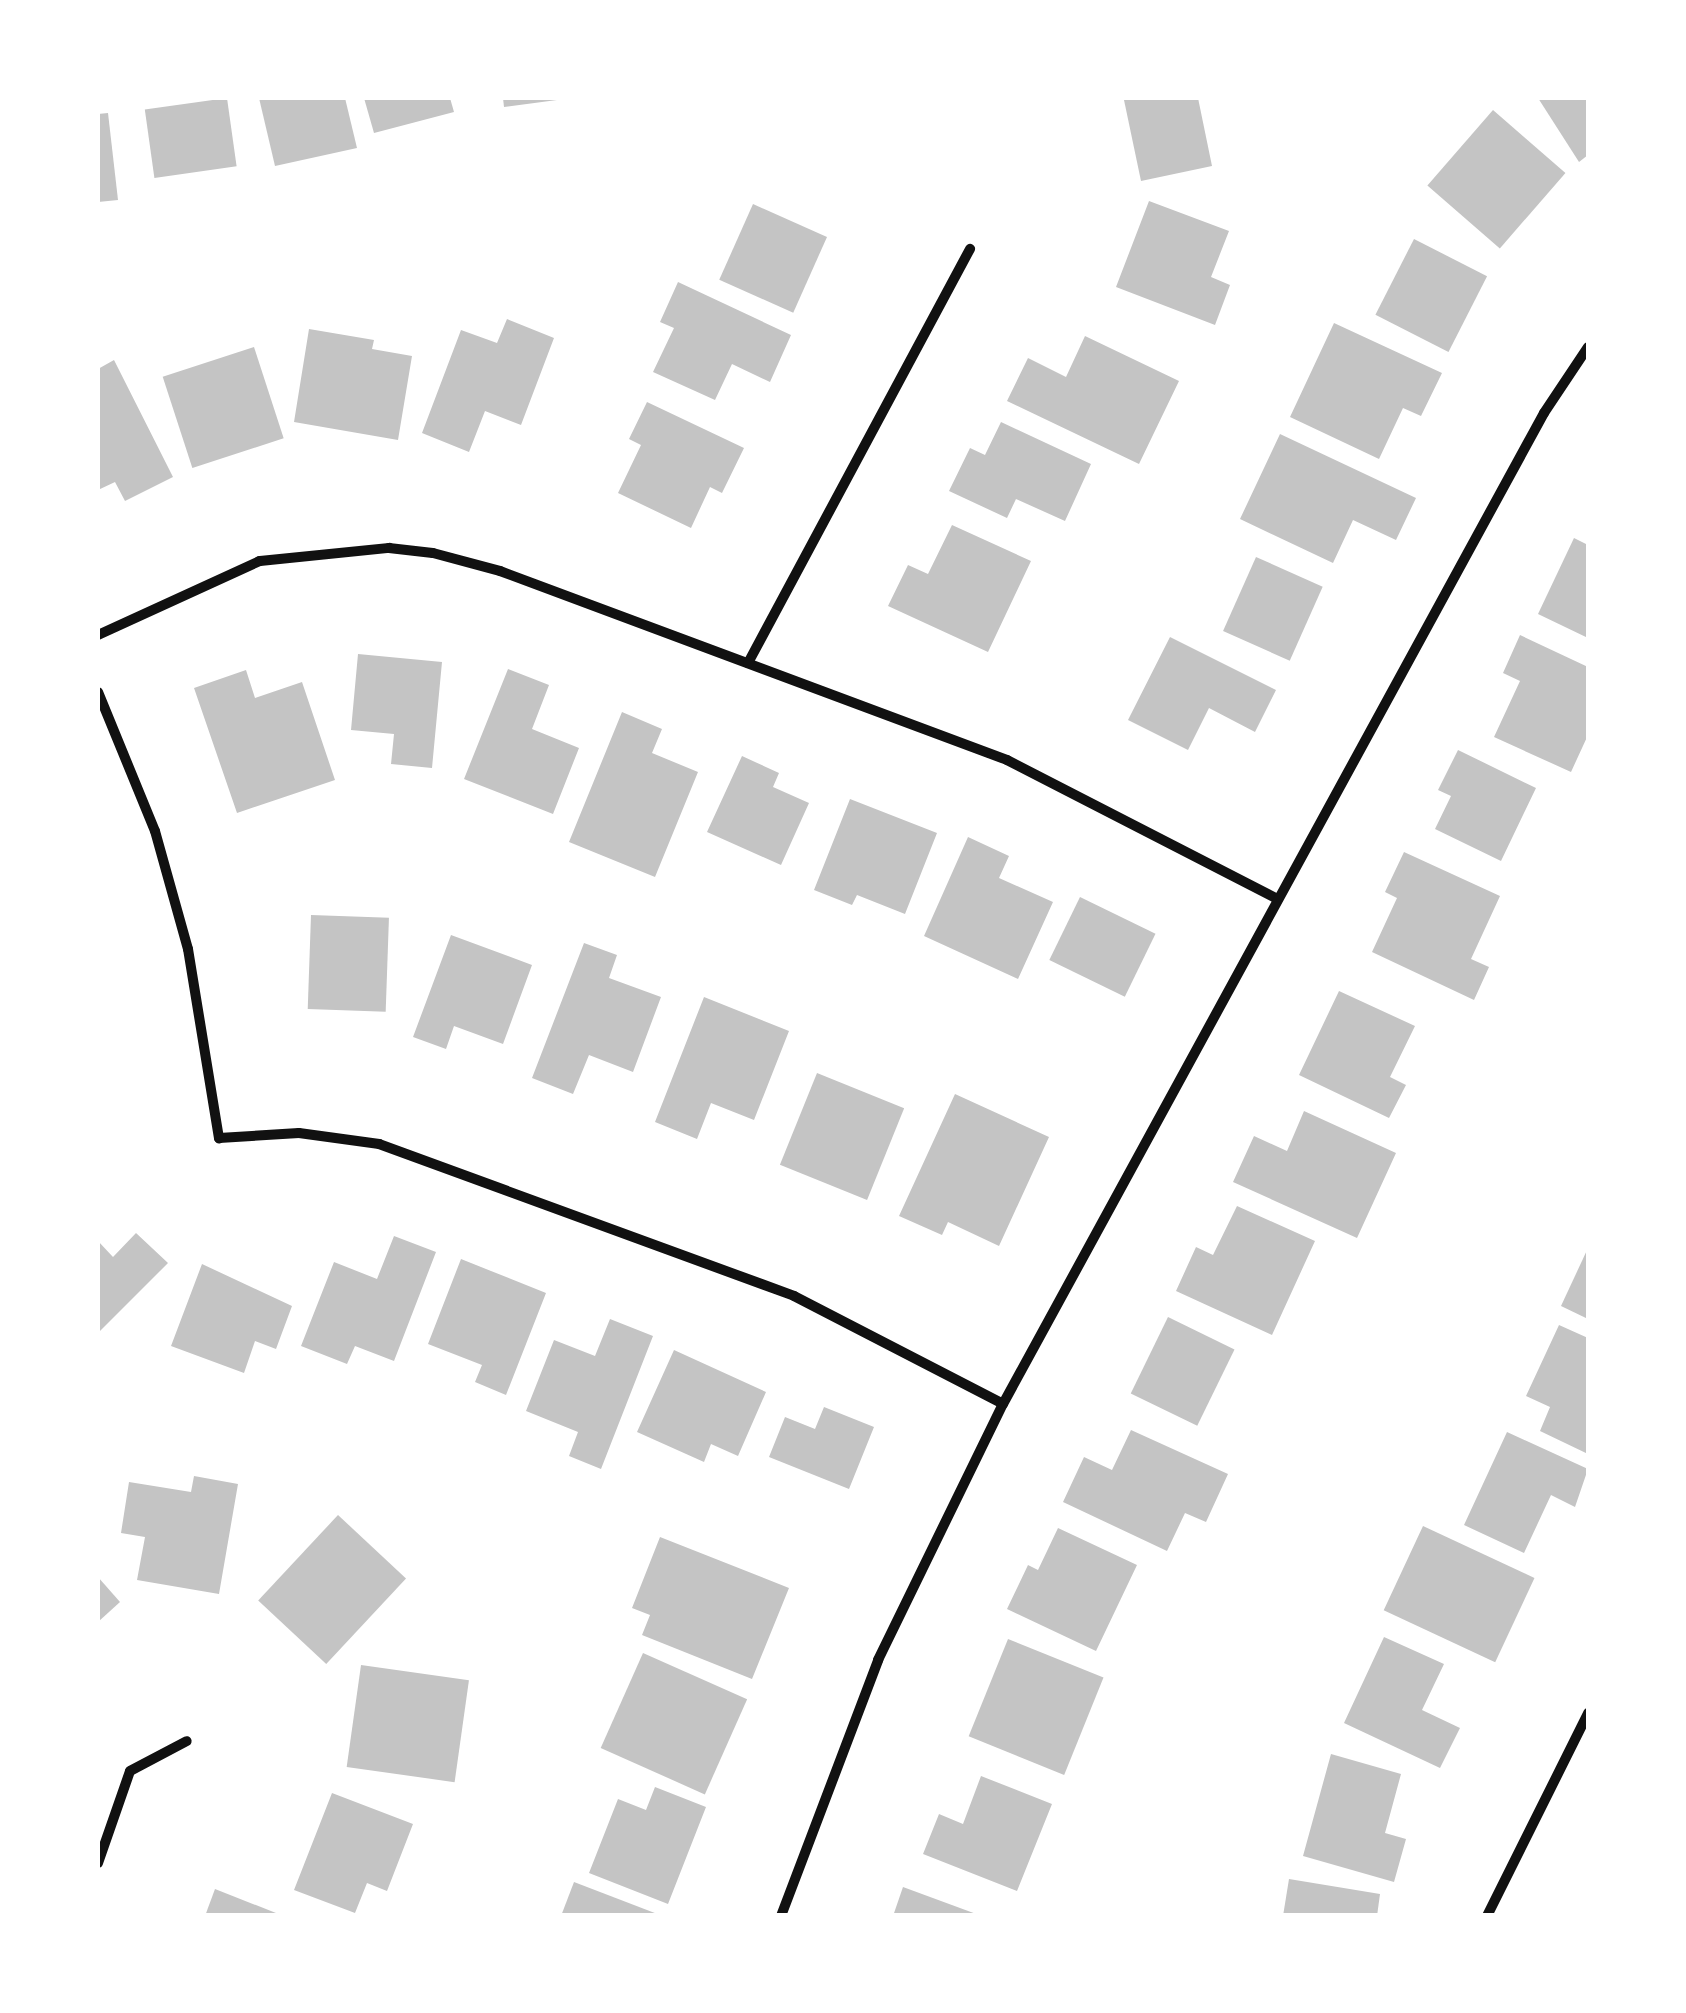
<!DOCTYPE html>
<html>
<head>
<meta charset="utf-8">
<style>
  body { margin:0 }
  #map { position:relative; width:1686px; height:2013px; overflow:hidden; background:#fff; font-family:Helvetica,sans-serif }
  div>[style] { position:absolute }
  .building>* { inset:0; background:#c4c4c4; transform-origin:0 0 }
  .minor>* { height:10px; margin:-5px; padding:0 5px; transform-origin:5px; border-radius:5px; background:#111 }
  span { translate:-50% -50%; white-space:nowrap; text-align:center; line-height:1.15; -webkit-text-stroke:10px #fff; paint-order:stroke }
  .frame { position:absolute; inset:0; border:100px solid #fff; pointer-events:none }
</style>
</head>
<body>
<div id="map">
  <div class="building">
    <div style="left:227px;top:98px;width:69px;height:83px;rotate:82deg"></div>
    <div style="clip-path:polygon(259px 98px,345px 98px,357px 148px,275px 166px)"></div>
    <div style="clip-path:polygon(364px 98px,450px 98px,454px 112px,374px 133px)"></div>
    <div style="clip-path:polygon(503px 98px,557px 98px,557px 100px,504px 107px)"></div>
    <div style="clip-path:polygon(1198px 98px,1212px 166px,1141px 181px,1124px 100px)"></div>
    <div style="clip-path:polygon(1538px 98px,1588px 98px,1588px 155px,1579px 162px)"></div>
    <div style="left:1493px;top:110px;width:96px;height:100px;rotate:41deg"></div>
    <div style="clip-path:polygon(108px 113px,118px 200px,98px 202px,98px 114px)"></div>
    <div style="clip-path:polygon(1149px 201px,1229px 231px,1211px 277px,1230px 285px,1215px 325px,1116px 287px)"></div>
    <div style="left:753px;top:204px;width:81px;height:83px;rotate:24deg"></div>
    <div style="left:1414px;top:239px;width:82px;height:85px;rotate:27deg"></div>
    <div style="clip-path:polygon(678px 282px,791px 335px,770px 382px,732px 364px,715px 400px,653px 372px,674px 328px,660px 322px)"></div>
    <div style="clip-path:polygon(507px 319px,554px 338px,521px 425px,485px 411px,469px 452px,422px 433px,461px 330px,497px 343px)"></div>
    <div style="clip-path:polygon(1334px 323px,1442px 373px,1421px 416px,1403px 408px,1379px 459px,1290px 417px)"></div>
    <div style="clip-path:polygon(309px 329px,374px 340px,372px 349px,412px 356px,398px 440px,294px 422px)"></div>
    <div style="clip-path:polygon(1085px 336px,1179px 381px,1139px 464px,1007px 401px,1028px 358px,1066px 377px)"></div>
    <div style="left:254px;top:347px;width:96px;height:96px;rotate:72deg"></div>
    <div style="clip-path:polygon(114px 360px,173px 477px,125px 501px,115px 482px,98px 490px,98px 369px)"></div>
    <div style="clip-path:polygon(647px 402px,744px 448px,722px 493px,710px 487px,691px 528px,618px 493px,641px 445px,629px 439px)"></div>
    <div style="clip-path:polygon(1001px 422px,1091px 464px,1065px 521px,1016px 499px,1007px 518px,949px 491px,970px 448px,985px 455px)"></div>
    <div style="clip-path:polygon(1280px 434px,1416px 498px,1396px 540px,1353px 520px,1333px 563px,1240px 519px)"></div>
    <div style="clip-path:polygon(952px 525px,1031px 561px,988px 652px,888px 606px,908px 565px,928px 574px)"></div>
    <div style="clip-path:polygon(1574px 538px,1588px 545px,1588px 638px,1538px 614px)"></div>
    <div style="left:1256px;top:557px;width:73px;height:81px;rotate:24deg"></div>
    <div style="clip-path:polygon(1520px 635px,1588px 667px,1588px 735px,1571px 772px,1494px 737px,1520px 681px,1503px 673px)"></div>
    <div style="clip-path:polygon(1170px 637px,1276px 690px,1255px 732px,1209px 708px,1188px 750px,1128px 720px)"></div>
    <div style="clip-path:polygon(358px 654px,442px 662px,432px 768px,391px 764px,394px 734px,351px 730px)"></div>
    <div style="clip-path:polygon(508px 669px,549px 685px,532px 729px,579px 748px,553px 814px,464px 779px)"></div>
    <div style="clip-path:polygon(246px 670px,255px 698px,302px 682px,335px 780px,237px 813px,194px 688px)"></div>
    <div style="clip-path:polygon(622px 712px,662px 729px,652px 753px,698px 772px,655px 877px,569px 842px)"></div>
    <div style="clip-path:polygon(1458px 750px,1536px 788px,1501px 861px,1435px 829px,1451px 796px,1438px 790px)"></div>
    <div style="clip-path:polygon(742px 756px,779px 773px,773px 787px,809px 803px,781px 865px,707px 832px)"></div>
    <div style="clip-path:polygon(850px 799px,937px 833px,905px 914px,857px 895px,852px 905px,814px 890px)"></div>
    <div style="clip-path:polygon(968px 837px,1009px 856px,999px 878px,1053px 902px,1018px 979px,924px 936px)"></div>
    <div style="clip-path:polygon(1404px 852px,1500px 896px,1471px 959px,1489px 967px,1474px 1000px,1372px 952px,1397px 898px,1385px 892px)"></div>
    <div style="left:1080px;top:897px;width:84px;height:70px;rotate:26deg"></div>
    <div style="left:311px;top:915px;width:78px;height:94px;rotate:2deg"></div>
    <div style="clip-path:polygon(451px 935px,532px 965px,503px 1044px,454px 1026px,446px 1049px,413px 1037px)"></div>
    <div style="clip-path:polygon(584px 943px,617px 955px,609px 978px,661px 997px,633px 1072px,589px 1055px,573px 1094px,532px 1078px)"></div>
    <div style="clip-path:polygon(1339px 991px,1415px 1026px,1390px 1077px,1406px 1085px,1389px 1118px,1299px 1075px)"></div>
    <div style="clip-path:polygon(704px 997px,789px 1031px,754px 1120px,711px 1103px,697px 1139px,655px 1122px)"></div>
    <div style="left:817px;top:1073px;width:94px;height:99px;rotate:22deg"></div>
    <div style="clip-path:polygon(955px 1094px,1049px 1137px,999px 1246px,948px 1222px,942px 1235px,899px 1216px)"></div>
    <div style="clip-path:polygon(1304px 1111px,1396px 1153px,1357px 1238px,1233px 1182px,1254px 1136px,1287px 1151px)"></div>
    <div style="clip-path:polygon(1237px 1206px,1315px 1241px,1272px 1335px,1176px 1291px,1196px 1247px,1213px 1255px)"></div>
    <div style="clip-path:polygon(136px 1233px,168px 1263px,98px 1333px,98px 1241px,113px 1257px)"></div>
    <div style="clip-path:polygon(394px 1236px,436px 1252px,394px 1361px,355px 1346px,347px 1364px,301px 1346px,334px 1262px,377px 1279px)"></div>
    <div style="clip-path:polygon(1588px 1248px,1588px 1319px,1561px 1306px)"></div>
    <div style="clip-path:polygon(461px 1259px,546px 1293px,506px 1395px,475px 1382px,482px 1365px,428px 1344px)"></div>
    <div style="clip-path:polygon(202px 1264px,292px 1306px,276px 1349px,255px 1341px,244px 1373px,171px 1346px)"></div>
    <div style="left:1168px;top:1317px;width:74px;height:85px;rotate:26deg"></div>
    <div style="clip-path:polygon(610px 1319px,653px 1336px,601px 1469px,569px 1456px,578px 1432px,526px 1411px,554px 1340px,595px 1356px)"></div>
    <div style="clip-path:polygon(1559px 1325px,1588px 1338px,1588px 1454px,1540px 1431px,1550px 1407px,1526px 1396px)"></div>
    <div style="clip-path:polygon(674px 1350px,766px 1392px,738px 1456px,711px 1444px,704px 1462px,637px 1432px)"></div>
    <div style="clip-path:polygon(824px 1407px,874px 1427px,849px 1489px,769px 1457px,785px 1417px,815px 1429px)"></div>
    <div style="clip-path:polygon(1131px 1430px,1228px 1474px,1206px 1522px,1185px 1513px,1167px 1551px,1063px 1502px,1084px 1457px,1112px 1470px)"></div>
    <div style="clip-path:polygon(1507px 1432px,1588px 1469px,1575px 1507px,1551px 1495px,1524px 1553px,1464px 1525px)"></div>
    <div style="clip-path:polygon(194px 1476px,238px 1484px,219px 1594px,137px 1580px,145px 1537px,121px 1533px,129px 1482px,191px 1492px)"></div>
    <div style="left:338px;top:1515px;width:93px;height:117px;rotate:43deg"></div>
    <div style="left:1423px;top:1526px;width:123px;height:93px;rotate:25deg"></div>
    <div style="clip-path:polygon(1058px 1528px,1137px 1565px,1096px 1651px,1007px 1609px,1028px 1565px,1038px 1570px)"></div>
    <div style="clip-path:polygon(660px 1537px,789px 1588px,752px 1679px,642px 1635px,650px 1615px,632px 1608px)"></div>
    <div style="clip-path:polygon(98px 1577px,120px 1602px,98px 1622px)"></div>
    <div style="clip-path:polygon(1384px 1637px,1444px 1664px,1422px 1710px,1460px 1728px,1440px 1768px,1344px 1723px)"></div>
    <div style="left:1008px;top:1639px;width:103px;height:105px;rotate:22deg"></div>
    <div style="left:643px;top:1653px;width:114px;height:104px;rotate:24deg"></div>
    <div style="left:361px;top:1665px;width:109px;height:103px;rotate:8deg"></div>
    <div style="clip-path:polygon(1331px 1754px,1401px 1774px,1385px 1833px,1406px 1839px,1394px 1882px,1303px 1856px)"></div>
    <div style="clip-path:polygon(981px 1776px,1052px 1804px,1017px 1891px,923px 1854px,939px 1814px,963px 1824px)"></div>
    <div style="clip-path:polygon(655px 1787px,706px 1807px,668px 1904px,589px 1873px,618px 1799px,646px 1810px)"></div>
    <div style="clip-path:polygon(332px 1793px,413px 1824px,387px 1891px,367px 1883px,355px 1913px,294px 1890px)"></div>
    <div style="clip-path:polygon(1289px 1879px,1380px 1894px,1377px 1916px,1283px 1916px)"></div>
    <div style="clip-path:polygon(574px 1882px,660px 1915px,660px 1916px,561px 1916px)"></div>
    <div style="clip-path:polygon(903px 1887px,979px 1915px,978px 1916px,893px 1916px)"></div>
    <div style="clip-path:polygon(215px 1889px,281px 1915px,281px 1916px,205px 1916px)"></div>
  </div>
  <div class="minor">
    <div style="left:98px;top:635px;width:178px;rotate:-24.6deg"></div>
    <div style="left:260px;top:561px;width:130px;rotate:-5.8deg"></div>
    <div style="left:389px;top:548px;width:44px;rotate:6.5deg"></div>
    <div style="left:433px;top:553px;width:69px;rotate:15deg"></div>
    <div style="left:500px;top:571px;width:541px;rotate:20.44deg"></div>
    <div style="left:1007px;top:760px;width:304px;rotate:27.2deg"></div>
    <div style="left:748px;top:663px;width:470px;rotate:-61.8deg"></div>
    <div style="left:98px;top:692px;width:150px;rotate:67.7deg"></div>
    <div style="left:155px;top:831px;width:123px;rotate:74.4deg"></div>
    <div style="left:188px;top:949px;width:192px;rotate:80.7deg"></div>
    <div style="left:219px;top:1138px;width:80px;rotate:-3.6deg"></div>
    <div style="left:299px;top:1133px;width:81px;rotate:7.8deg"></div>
    <div style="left:379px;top:1144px;width:442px;rotate:20.1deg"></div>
    <div style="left:794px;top:1296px;width:235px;rotate:27.3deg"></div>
    <div style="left:98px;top:1863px;width:97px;rotate:-70.8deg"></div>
    <div style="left:130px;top:1771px;width:64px;rotate:-27.8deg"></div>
    <div style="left:781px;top:1916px;width:274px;rotate:-69.2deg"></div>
    <div style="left:878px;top:1660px;width:285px;rotate:-64deg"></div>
    <div style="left:1003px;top:1404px;width:1129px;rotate:-61.37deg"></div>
    <div style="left:1544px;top:413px;width:79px;rotate:-56.3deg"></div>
    <div style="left:1487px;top:1916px;width:227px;rotate:-63.5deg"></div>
  </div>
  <div class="frame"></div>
</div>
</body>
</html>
